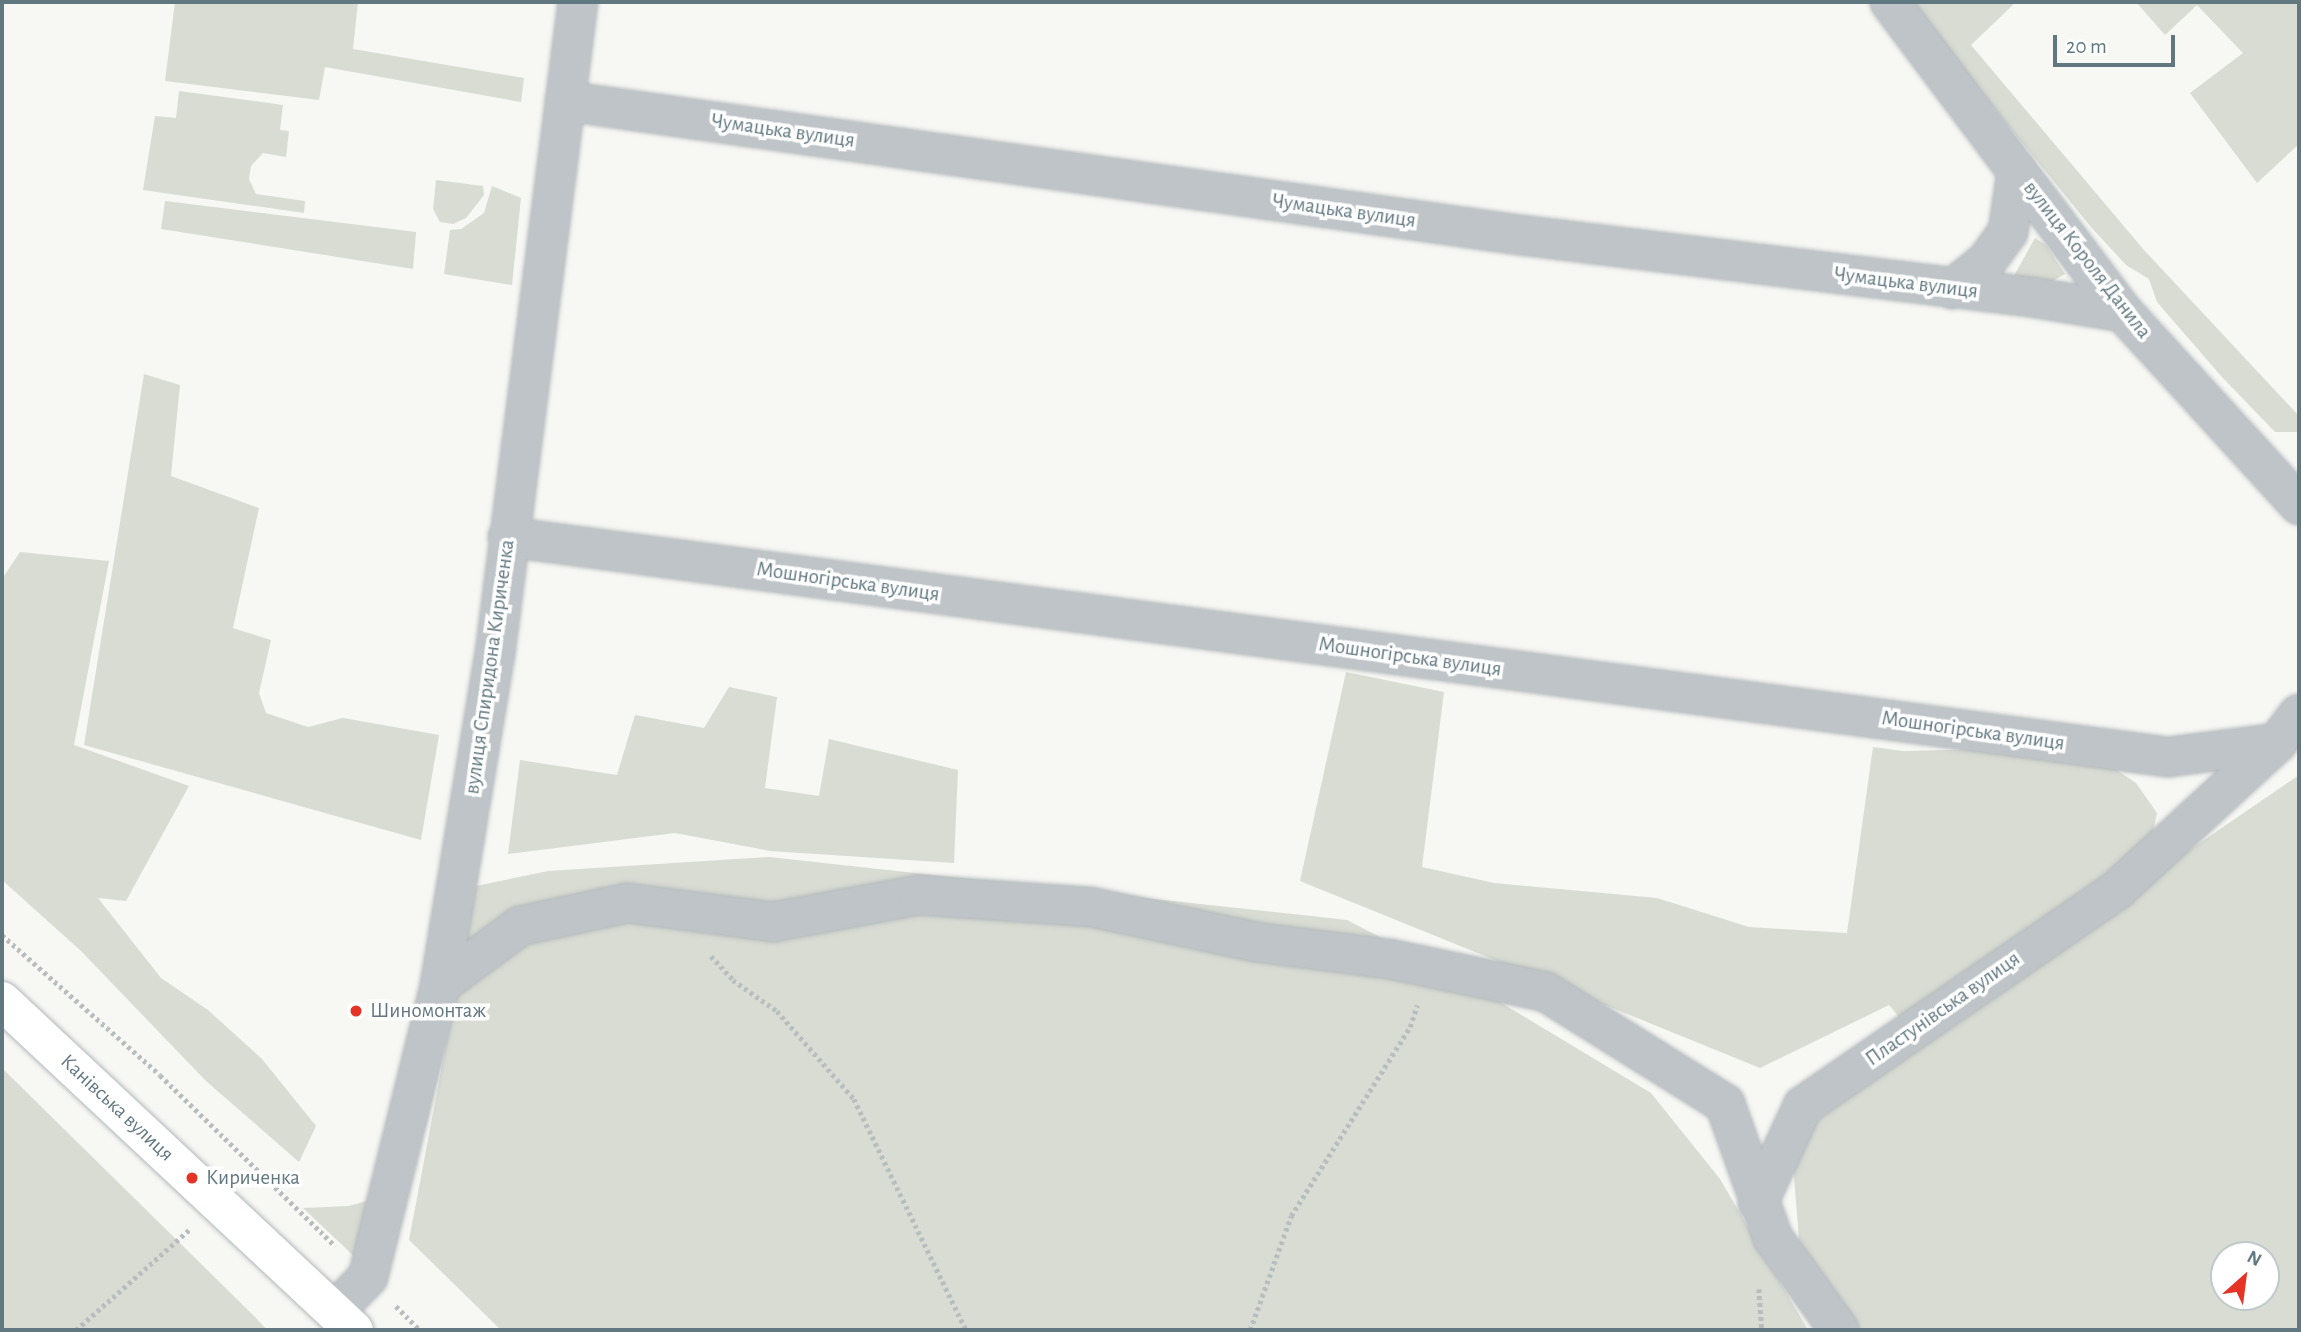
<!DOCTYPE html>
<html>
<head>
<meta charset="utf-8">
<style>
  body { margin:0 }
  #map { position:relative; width:2301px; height:1332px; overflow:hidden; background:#f7f7f4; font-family:"Alegreya Sans",sans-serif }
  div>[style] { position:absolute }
  .green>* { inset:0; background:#d8dcd3 }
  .path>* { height:4.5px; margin-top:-2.25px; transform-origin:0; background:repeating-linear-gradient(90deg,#b8bdbf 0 3.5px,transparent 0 7px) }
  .roads { filter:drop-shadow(0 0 2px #b2b8bb) drop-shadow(0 0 2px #b2b8bb) }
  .minor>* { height:38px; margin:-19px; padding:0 19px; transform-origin:19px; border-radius:19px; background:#bec4c7 }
  .major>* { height:38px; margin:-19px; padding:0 19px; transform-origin:19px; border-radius:19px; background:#fff }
  .dots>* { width:19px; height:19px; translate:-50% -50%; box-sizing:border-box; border:4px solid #fff; border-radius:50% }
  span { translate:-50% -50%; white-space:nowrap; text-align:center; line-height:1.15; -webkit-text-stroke:7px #fff; paint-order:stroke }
  .street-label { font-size:21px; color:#627880 }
  .poi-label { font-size:21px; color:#627880 }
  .left { translate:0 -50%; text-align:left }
  .frame { position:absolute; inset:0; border:4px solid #627880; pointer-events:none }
  .north { position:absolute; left:2210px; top:1241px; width:70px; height:70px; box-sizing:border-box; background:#fff; border:2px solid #c0c9cc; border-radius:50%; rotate:28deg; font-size:19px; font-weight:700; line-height:28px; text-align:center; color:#627880 }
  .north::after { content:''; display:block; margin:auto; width:24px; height:32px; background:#e53426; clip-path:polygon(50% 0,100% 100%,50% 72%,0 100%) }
  .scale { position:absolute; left:2053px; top:35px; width:122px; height:32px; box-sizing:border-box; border:4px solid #627880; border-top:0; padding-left:9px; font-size:21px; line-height:24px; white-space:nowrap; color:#627880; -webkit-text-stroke:5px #fff; paint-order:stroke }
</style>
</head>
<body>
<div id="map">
  <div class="green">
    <div style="clip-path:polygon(175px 2px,358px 2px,353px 49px,524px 78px,521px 102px,325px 67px,319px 100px,165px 81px)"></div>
    <div style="clip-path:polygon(1907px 2px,2016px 2px,1971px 45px,2144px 250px,2299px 416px,2299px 432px,2275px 432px,2221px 376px,2157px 302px,2149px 279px,2126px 265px,2091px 227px)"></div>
    <div style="clip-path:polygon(2136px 2px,2299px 2px,2299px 144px,2257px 183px,2190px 93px,2243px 53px,2197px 5px,2165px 35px)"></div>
    <div style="clip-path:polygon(179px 91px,283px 105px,280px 130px,289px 131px,286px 157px,263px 153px,251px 166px,249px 179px,256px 194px,305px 201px,304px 213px,143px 190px,155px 116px,176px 118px)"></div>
    <div style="clip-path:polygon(436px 180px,483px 186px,484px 195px,466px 218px,453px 224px,440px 222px,433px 209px)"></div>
    <div style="clip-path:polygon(492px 186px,521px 198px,512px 285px,444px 274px,450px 230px,461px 229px,484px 213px)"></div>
    <div style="clip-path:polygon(165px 201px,416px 232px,413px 269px,161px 229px)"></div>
    <div style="clip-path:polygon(2035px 238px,2046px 245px,2065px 274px,2051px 282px,2010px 283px)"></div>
    <div style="clip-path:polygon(144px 374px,180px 385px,171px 476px,259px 508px,233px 628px,271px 640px,259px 693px,266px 713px,308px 727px,343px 718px,439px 735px,421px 840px,84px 745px)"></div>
    <div style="clip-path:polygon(20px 552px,109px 561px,74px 745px,189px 786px,126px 901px,98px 898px,161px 978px,208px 1010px,262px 1059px,316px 1126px,299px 1162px,206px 1081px,81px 951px,2px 880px,2px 579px)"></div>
    <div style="clip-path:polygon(1346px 672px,1444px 692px,1422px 867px,1494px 883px,1657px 898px,1749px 927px,1847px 933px,1873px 747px,1903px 751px,1993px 749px,2108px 764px,2136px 783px,2157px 813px,2152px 837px,2137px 861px,1904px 1023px,1889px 1005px,1760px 1068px,1300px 881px)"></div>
    <div style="clip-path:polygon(729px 687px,777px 697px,765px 788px,819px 796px,829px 739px,958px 770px,954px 863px,770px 851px,675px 833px,508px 854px,520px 760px,617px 775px,635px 715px,704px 728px)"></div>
    <div style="clip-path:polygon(evenodd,2299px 775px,2299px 1330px,1855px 1330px,1800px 1252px,1792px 1152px,1820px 1118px,2137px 886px,2299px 775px,2224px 1255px,2266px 1255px,2266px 1297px,2224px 1297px,2224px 1255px)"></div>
    <div style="clip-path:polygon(769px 857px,1347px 920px,1470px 984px,1651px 1093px,1720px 1179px,1808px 1330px,501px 1330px,409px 1240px,476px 886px,548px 871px)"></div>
    <div style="clip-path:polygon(2px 1068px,255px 1317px,267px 1330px,2px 1330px)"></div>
    <div style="clip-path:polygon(377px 1198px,359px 1261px,303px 1208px,349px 1206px)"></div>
  </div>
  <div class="path">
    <div style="left:2px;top:935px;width:211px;rotate:41.5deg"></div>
    <div style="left:160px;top:1075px;width:245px;rotate:44.3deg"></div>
    <div style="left:711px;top:956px;width:33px;rotate:47deg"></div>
    <div style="left:733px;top:980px;width:54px;rotate:35.2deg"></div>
    <div style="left:777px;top:1011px;width:117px;rotate:48.8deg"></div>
    <div style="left:854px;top:1099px;width:257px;rotate:64.1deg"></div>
    <div style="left:1759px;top:1289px;width:41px;rotate:85.8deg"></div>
    <div style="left:396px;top:1306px;width:34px;rotate:45deg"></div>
    <div style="left:76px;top:1330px;width:152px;rotate:-41.5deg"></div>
    <div style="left:1250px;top:1330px;width:121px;rotate:-70.2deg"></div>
    <div style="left:1291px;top:1216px;width:223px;rotate:-57.8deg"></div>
    <div style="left:1410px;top:1027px;width:23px;rotate:-72deg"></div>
  </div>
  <div class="roads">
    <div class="minor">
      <div style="left:1890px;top:2px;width:388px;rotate:53.1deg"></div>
      <div style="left:2123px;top:312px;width:261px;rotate:47.6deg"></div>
      <div style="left:565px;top:101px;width:956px;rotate:7.99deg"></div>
      <div style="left:1512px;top:234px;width:523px;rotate:6.92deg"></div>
      <div style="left:2031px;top:297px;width:93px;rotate:9.3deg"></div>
      <div style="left:1952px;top:289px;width:43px;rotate:-38.5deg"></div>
      <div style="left:1986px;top:262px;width:37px;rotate:-54deg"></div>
      <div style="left:2008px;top:232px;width:62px;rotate:-81.6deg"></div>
      <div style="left:508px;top:537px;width:1675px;rotate:7.55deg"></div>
      <div style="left:2168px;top:757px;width:110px;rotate:-7.3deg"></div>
      <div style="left:2277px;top:743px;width:36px;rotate:-53deg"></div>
      <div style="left:440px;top:985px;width:99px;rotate:-36.4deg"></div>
      <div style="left:520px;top:926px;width:109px;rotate:-12.1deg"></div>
      <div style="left:627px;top:903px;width:147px;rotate:7.4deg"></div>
      <div style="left:773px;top:922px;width:147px;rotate:-10.5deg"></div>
      <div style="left:918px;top:895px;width:173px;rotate:4deg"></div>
      <div style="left:1091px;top:907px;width:168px;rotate:12deg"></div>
      <div style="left:1255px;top:942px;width:136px;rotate:7.2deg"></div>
      <div style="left:1390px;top:959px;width:159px;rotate:11.9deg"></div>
      <div style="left:1546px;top:992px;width:211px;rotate:32deg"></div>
      <div style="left:1725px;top:1104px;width:142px;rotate:70.3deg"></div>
      <div style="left:1773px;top:1238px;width:113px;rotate:54.3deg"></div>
      <div style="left:1758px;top:1203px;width:107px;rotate:-65.1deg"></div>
      <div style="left:1803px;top:1106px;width:381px;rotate:-34.5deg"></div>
      <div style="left:2117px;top:890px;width:217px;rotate:-42.6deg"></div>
      <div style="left:335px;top:1311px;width:47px;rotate:-45.9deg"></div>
      <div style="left:368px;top:1277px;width:301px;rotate:-76.1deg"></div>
      <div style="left:440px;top:985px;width:336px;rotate:-80.6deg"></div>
      <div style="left:495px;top:654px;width:657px;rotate:-82.75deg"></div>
    </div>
    <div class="major">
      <div style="left:2px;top:1001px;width:482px;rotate:43.1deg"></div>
    </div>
  </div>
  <div class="dots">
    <div style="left:356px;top:1011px;background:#e53426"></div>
    <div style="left:192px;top:1178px;background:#e53426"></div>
  </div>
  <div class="street-label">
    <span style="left:783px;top:131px;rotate:8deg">Чумацька вулиця</span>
    <span style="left:1344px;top:211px;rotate:8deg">Чумацька вулиця</span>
    <span style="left:2087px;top:260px;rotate:52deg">вулиця Короля Данила</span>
    <span style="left:1906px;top:283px;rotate:7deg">Чумацька вулиця</span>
    <span style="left:848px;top:582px;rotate:8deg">Мошногірська вулиця</span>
    <span style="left:1410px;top:657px;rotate:8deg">Мошногірська вулиця</span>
    <span style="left:490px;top:667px;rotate:-82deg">вулиця Спиридона Кириченка</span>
    <span style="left:1973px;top:731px;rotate:8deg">Мошногірська вулиця</span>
    <span style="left:1943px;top:1009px;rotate:-35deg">Пластунівська вулиця</span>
    <span style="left:117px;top:1108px;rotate:43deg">Канівська вулиця</span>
  </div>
  <div class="poi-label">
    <span class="left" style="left:370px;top:1011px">Шиномонтаж</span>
    <span class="left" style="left:206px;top:1178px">Кириченка</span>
  </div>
  <div class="frame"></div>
  <div class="north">N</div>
  <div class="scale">20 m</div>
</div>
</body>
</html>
